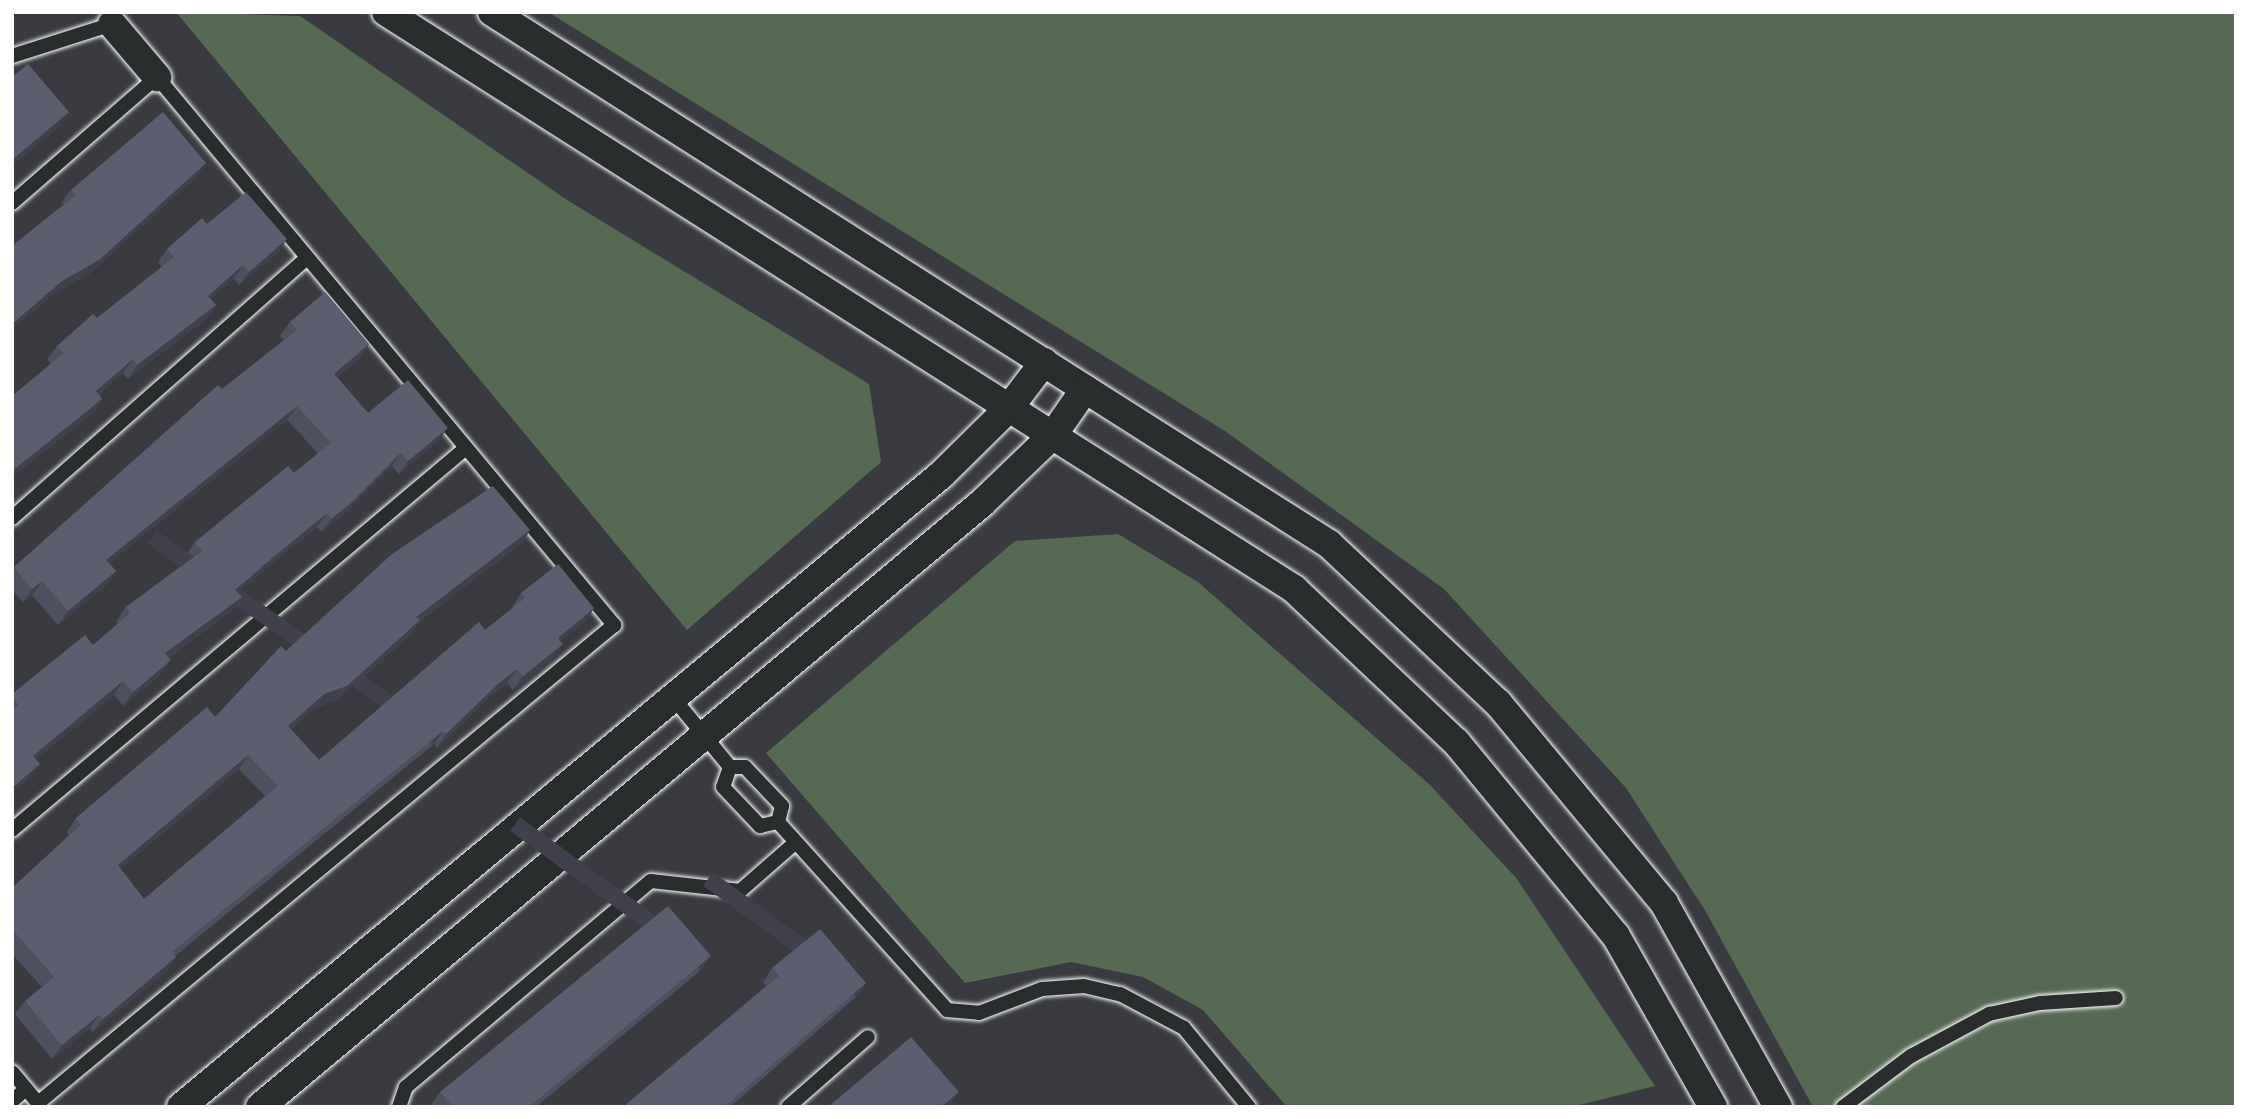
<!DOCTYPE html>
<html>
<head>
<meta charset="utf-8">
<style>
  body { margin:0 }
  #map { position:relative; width:2248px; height:1119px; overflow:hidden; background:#393b41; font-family:Mynerve,sans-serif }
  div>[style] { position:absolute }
  .green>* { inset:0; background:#566953 }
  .roads { filter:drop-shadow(0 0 2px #fff) drop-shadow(0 0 2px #fff) }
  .service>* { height:14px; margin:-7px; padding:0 7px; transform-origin:7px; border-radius:7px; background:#2a2d2e }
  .minor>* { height:28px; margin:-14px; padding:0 14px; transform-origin:14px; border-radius:14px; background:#2a2d2e }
  .wall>* { inset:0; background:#4f505f }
  .shaded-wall>* { inset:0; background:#40414d; transform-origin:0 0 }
  .building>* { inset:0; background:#5c5d6e }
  span { translate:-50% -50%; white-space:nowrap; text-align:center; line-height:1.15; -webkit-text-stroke:5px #2a2d2e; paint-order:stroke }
  .frame { position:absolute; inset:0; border:14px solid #fff; pointer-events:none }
</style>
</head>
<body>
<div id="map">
  <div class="green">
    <div style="clip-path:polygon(176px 12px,300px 16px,567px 200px,869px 384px,881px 462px,687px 630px)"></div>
    <div style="clip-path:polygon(548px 12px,2236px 12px,2236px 1107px,1813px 1107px,1706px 912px,1626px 788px,1444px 589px,1225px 431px)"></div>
    <div style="clip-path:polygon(1118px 534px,1198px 582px,1430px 785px,1517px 879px,1655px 1086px,1572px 1107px,1287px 1107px,1203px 1010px,1143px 977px,1071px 962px,965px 983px,766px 753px,1015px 541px)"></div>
  </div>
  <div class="roads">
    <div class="service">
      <div style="left:12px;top:56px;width:105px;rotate:-17.7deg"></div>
      <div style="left:12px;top:203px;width:192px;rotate:-41deg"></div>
      <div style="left:157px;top:77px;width:714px;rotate:50.17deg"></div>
      <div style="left:614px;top:625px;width:749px;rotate:140.31deg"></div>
      <div style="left:38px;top:1103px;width:40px;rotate:-130deg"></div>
      <div style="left:12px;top:518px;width:393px;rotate:-41.4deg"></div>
      <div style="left:675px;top:700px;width:87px;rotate:50.6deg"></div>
      <div style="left:730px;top:767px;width:21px;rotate:109deg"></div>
      <div style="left:723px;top:787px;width:54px;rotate:46.5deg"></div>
      <div style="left:760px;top:826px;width:18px;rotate:-13deg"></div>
      <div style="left:730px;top:767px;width:15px"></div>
      <div style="left:745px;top:767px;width:54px;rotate:46.5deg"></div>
      <div style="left:782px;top:806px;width:16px;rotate:104deg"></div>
      <div style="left:778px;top:822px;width:253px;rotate:48deg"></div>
      <div style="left:947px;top:1010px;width:32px;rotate:5deg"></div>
      <div style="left:979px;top:1013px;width:67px;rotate:-20.9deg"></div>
      <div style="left:1042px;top:989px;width:42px;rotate:-4.1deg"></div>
      <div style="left:1084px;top:986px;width:37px;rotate:13deg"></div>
      <div style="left:1120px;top:994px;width:72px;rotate:28deg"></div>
      <div style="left:1184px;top:1028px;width:102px;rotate:50.6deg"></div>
      <div style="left:12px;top:830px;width:593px;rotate:-40.08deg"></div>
      <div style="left:12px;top:1101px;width:18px;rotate:-41deg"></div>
      <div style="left:399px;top:1107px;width:21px;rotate:-71deg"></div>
      <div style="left:406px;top:1087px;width:320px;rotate:-40.1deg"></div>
      <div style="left:651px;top:881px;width:90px;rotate:6.4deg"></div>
      <div style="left:740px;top:891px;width:74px;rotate:-41.2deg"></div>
      <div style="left:788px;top:1107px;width:106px;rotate:-41.2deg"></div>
      <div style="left:1843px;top:1107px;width:85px;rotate:-36.9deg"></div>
      <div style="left:1911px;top:1056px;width:89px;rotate:-28.3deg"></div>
      <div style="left:1989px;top:1014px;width:52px;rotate:-12.2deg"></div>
      <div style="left:2040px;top:1003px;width:76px;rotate:-3.8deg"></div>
    </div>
    <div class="minor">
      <div style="left:386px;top:12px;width:1076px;rotate:32.43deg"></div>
      <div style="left:1294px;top:589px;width:223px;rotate:43.4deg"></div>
      <div style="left:1456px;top:742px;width:251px;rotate:50.5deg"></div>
      <div style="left:1616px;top:936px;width:197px;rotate:60.4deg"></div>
      <div style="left:492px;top:12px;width:992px;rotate:32.44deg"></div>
      <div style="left:1329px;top:544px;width:232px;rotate:43.3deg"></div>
      <div style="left:1498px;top:703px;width:260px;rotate:50.3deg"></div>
      <div style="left:1664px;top:903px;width:234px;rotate:60.8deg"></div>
      <div style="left:112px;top:24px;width:70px;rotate:49.7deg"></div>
      <div style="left:181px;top:1107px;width:988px;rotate:-39.75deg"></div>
      <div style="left:941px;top:475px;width:95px;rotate:-44.6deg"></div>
      <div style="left:1009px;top:408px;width:58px;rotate:-52.7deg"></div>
      <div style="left:260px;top:1107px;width:941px;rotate:-39.91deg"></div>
      <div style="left:982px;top:503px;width:98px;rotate:-43.8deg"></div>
      <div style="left:1053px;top:435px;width:56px;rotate:-55.2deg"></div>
    </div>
  </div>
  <div class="wall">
    <div style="clip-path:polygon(206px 163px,197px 176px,89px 274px,53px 294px,12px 329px,12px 246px,63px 205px,61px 203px,71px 190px)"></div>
    <div style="clip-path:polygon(207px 224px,278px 252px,239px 285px,234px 279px,210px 299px,216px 305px,206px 319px,128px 379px,123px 373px,99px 394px,102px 399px,93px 413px,12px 477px,12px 396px,51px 364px,47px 359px,57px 346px,97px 318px,162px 267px,158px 262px,167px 249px)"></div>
    <div style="clip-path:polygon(290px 322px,369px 344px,360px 358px,337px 377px,368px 413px,438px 441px,399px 474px,392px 466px,341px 517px,322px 532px,317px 527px,265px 569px,237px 593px,242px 597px,232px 611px,168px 658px,161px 674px,123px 706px,114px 695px,36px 759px,30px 778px,12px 793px,12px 694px,93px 645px,118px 624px,116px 621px,126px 607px,189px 560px,185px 556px,195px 542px,294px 473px,318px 453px,287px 420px,109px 563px,116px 571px,106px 585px,58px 625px,32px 595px,23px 602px,12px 590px,12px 570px,222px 389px,284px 340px,280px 336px)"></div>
    <div style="clip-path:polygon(evenodd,530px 530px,521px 544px,420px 621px,411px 634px,337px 700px,315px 708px,291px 729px,319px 760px,513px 608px,512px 607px,521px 593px,594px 608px,585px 622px,560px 641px,563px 644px,553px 657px,513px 690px,507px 683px,490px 696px,437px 748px,434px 744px,175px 956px,167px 971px,93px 1032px,90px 1028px,52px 1059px,15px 1014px,25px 1001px,42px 987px,12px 954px,12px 888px,69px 835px,67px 832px,76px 818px,215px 717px,286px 651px,530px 530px,239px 769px,265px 796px,144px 899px,120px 869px,239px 769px)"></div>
    <div style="clip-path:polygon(711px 956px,701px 970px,536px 1107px,432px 1107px,431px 1105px,440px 1092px)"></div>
    <div style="clip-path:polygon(772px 968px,866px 983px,856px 997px,730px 1107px,623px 1107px,766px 986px,763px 982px)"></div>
  </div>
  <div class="shaded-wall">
    <div style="clip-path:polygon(69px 112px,60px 126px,12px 166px,12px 160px)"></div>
    <div style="clip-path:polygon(206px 163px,197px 176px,89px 274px,53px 294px,12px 329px,12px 324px,62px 281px)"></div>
    <div style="clip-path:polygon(287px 239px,278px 252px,239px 285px,249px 272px)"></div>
    <div style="clip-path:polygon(243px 265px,234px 279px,198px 309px,208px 296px)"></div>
    <div style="clip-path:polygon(216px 305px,206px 319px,128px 379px,137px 365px)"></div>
    <div style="clip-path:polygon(369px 344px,360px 358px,325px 388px,334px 374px)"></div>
    <div style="clip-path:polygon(133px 359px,123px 373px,86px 404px,96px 391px)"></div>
    <div style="clip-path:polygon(102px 399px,93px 413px,12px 477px,12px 471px)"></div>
    <div style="clip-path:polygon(297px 406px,287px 420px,97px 573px,106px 560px)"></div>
    <div style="clip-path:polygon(448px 428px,438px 441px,399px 474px,408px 461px)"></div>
    <div style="clip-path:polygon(401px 453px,392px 466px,341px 517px,322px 532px,331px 519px)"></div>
    <div style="clip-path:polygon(327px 513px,317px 527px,225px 603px,235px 590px)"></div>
    <div style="clip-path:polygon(530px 530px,521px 544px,420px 621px,411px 634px,337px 700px,315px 708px,278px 740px,288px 726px,324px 694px,416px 617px)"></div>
    <div style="clip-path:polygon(116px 571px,106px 585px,58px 625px,68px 611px)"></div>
    <div style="clip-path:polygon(42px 581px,32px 595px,23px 602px,32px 589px)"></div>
    <div style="clip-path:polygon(242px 597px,232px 611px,155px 667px,165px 653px)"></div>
    <div style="clip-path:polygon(594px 608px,585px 622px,548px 651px,558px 638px)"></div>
    <div style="clip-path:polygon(563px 644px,553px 657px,513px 690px,523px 676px)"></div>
    <div style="clip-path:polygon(171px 660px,161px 674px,123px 706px,133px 692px)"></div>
    <div style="clip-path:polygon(517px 669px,507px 683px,490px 696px,437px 748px,446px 734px,499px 683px)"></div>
    <div style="clip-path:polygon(123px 681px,114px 695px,23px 769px,33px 756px)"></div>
    <div style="left:443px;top:731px;width:16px;height:350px;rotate:125deg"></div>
    <div style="clip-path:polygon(248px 755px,239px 769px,108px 879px,118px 865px)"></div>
    <div style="clip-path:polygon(40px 764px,30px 778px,12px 793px,12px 788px)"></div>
    <div style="left:711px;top:956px;width:17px;height:236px;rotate:126deg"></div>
    <div style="clip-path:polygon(176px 957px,167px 971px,93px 1032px,103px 1019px)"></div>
    <div style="left:866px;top:983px;width:17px;height:189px;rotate:126deg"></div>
    <div style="clip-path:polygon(99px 1015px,90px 1028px,52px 1059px,62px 1045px)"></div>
    <div style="clip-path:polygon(959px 1092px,950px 1106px,948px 1107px,941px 1107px)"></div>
  </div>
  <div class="building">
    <div style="clip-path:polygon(28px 64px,69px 112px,12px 160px,12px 77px)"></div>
    <div style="clip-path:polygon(163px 112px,206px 163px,99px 260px,62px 281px,12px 324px,12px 246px,76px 195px,71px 190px)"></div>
    <div style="clip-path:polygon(246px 192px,287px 239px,249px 272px,243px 265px,208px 296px,216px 305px,137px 365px,133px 359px,96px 391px,102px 399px,12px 471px,12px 396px,64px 353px,57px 346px,93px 314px,97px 318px,174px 257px,167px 249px,202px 218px,207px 224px)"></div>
    <div style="clip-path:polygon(325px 292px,369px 344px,334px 374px,363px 407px,368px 413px,408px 380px,448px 428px,408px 461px,401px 453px,351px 503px,331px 519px,327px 513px,274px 556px,235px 590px,242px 597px,165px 653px,171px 660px,133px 692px,123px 681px,33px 756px,40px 764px,12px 788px,12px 710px,19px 705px,12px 697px,12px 694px,85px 635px,93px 645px,130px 613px,126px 607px,202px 551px,195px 542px,288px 466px,294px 473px,331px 443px,297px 406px,106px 560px,116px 571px,68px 611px,42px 581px,32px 589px,14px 567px,218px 385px,222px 389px,297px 330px,290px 322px)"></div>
    <div style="clip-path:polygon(evenodd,493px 486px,530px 530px,416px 617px,420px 620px,347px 686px,324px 694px,288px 726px,319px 760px,479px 622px,485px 630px,525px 598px,521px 593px,558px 564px,594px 608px,558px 638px,563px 644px,523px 676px,517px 669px,499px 683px,446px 734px,443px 731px,172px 952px,176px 957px,103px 1019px,99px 1015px,62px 1045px,25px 1001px,54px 977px,12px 929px,12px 888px,81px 825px,76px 818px,207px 707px,215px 717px,281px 646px,286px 651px,392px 554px,493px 486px,248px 755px,278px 786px,144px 899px,118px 865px,248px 755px)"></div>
    <div style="clip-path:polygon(668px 906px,711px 956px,529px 1107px,453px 1107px,440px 1092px)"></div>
    <div style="clip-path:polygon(820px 929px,866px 983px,724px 1107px,623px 1107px,779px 976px,772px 968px)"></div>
    <div style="clip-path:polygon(911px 1037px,959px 1092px,941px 1107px,828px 1107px)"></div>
  </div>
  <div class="frame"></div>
</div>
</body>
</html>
